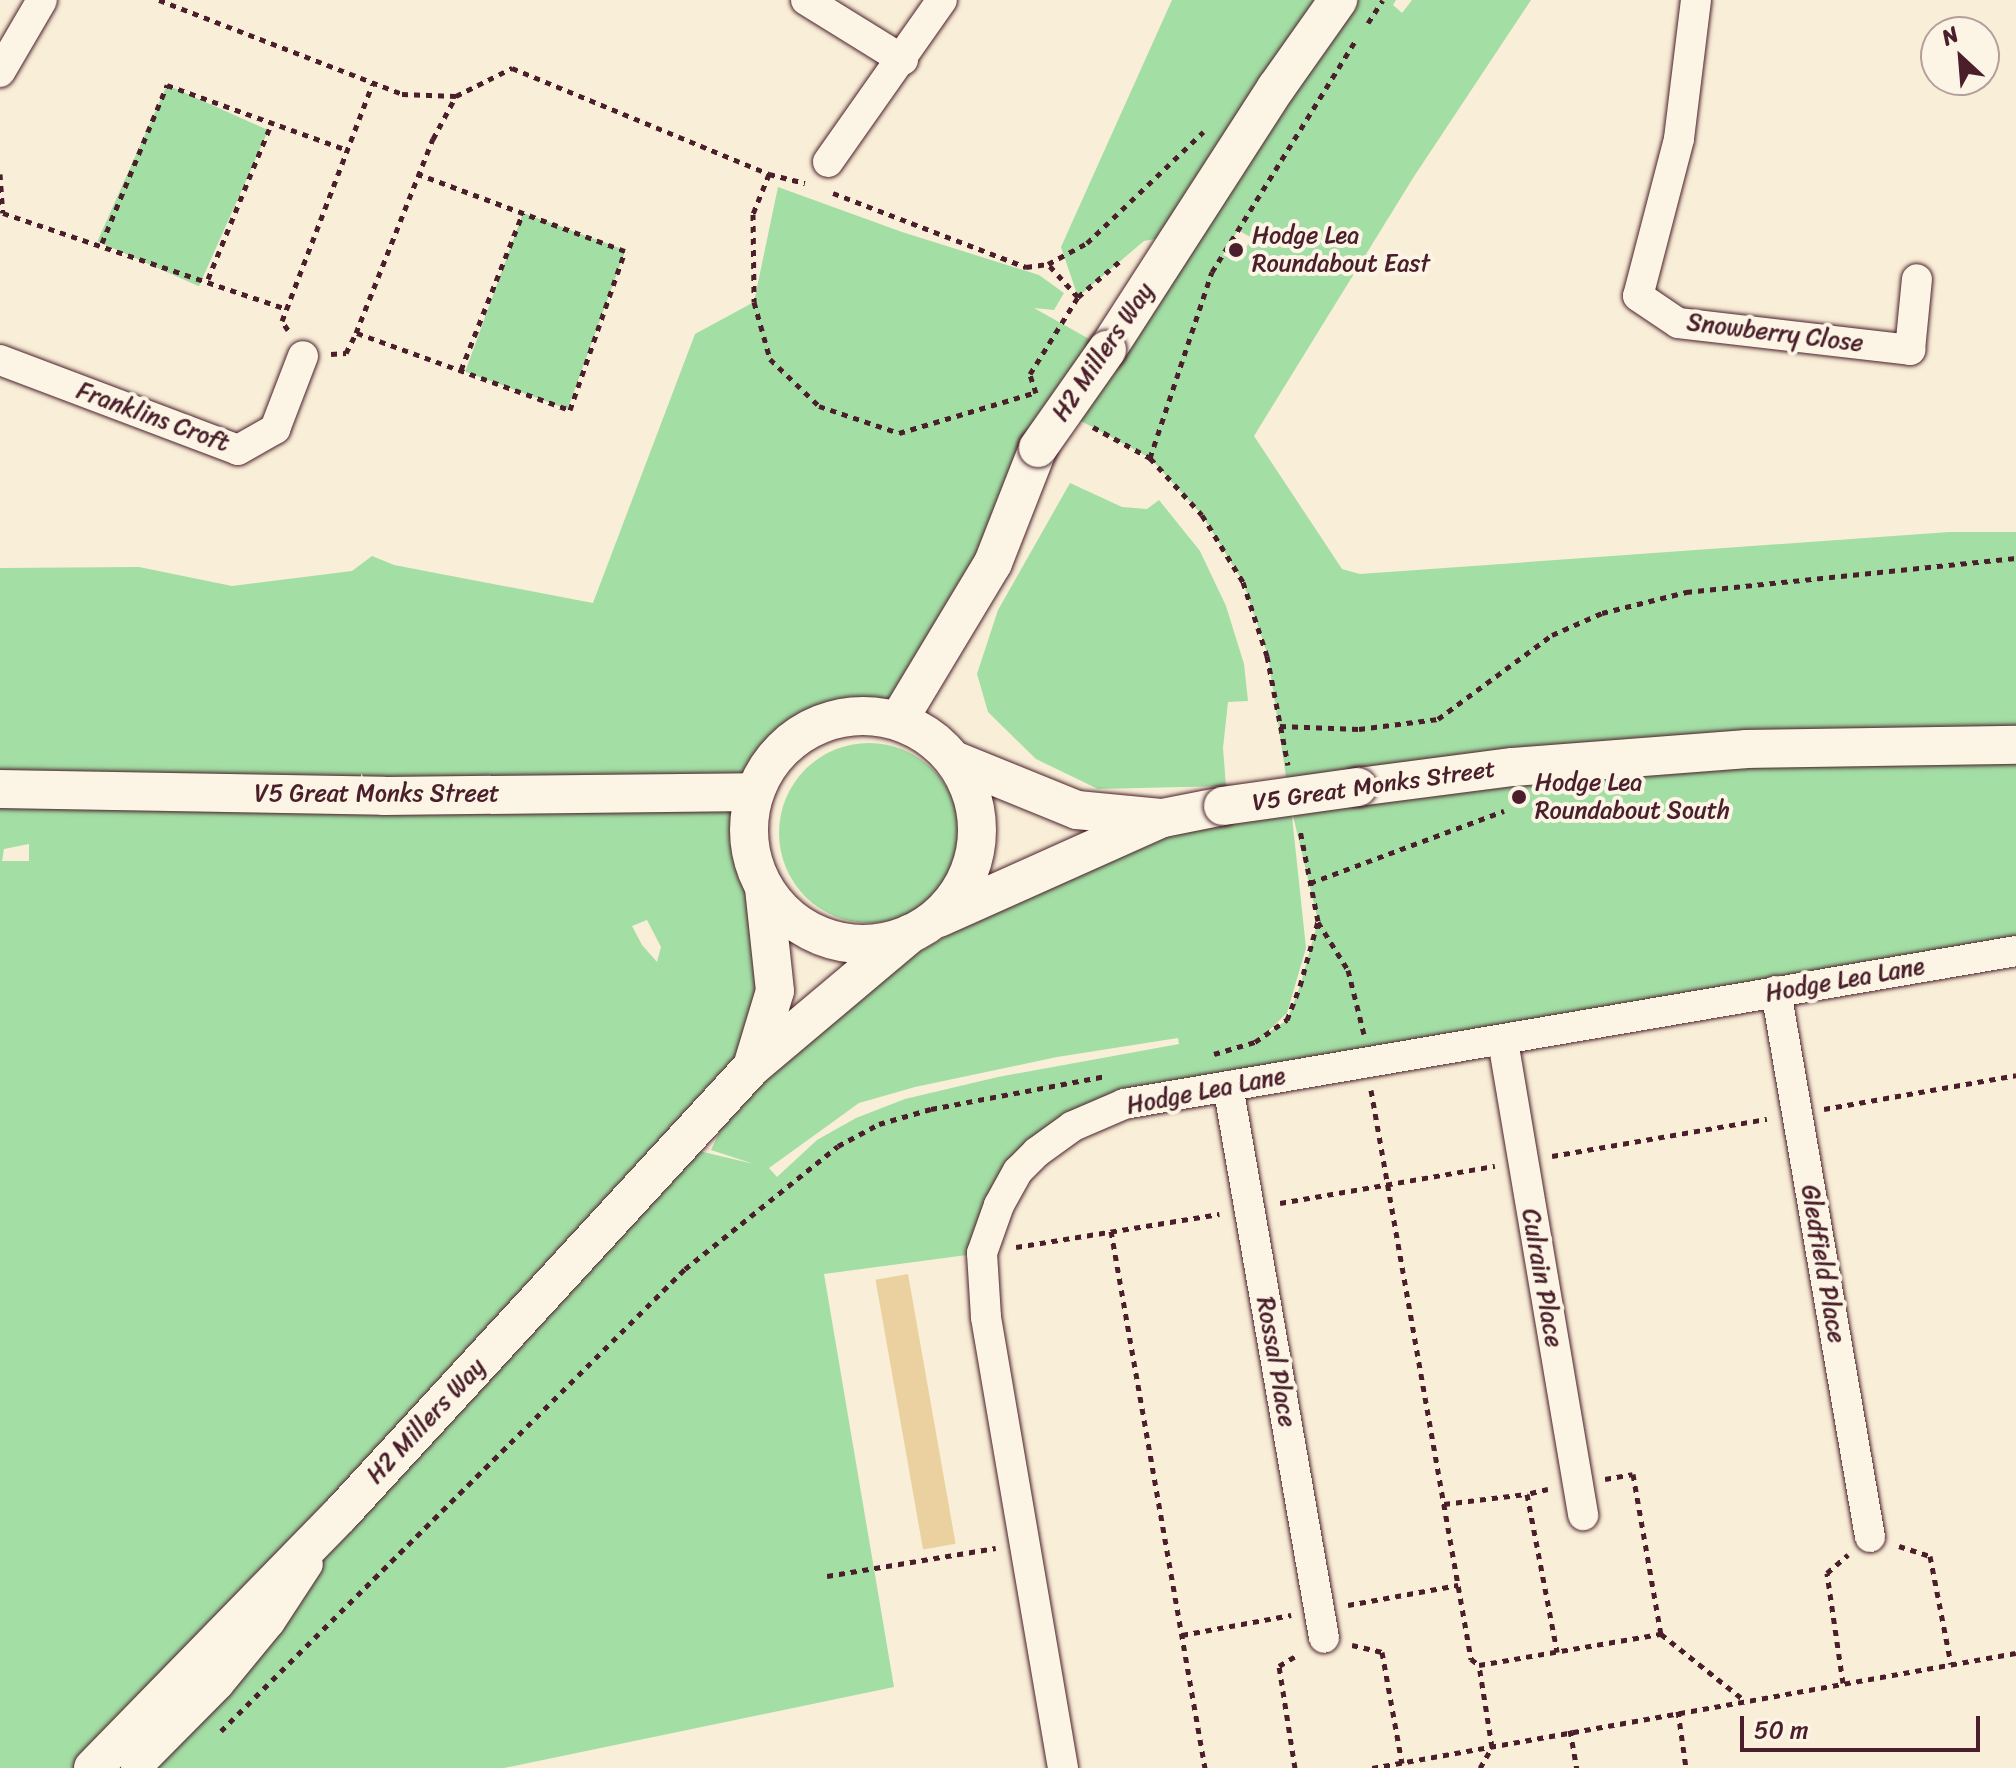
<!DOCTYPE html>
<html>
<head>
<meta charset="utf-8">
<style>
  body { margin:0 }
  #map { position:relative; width:2016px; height:1768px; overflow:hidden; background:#f9eed7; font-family:Sriracha,sans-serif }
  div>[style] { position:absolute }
  .green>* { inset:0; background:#a3dea4; transform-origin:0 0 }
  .round { border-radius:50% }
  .building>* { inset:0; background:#ebd1a0; transform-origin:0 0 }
  .path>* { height:5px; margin-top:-2.5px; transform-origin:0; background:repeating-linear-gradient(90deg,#4a1f2b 0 6px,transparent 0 12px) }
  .roads { filter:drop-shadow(0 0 2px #4a1f2b) drop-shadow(0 0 2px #4a1f2b) }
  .minor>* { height:30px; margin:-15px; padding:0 15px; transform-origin:15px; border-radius:15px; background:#fcf5e5 }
  .tertiary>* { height:38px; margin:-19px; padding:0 19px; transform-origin:19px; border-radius:19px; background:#fcf5e5 }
  .tertiary>.ring { margin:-19px; padding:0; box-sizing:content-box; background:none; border:38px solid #fcf5e5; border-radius:50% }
  .bridges { filter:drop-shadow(0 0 2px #4a1f2b) drop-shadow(0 0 2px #4a1f2b) }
  .tertiary-bridge>* { height:38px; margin:-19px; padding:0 19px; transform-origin:19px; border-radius:19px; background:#fcf5e5 }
  .dots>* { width:22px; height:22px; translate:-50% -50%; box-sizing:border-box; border:4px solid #fcf5e5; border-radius:50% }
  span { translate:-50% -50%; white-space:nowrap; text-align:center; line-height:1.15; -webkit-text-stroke:8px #fcf5e5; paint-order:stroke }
  .poi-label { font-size:24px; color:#4a1f2b }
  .left { translate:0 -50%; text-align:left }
  .street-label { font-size:24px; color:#4a1f2b }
  .north { position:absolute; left:1920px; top:16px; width:80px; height:80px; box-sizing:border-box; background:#fcf5e5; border:2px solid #b59f9b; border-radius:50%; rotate:334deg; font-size:22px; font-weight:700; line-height:32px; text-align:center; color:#4a1f2b }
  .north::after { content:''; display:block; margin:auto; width:28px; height:36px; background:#4a1f2b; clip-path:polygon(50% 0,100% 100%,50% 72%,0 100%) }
  .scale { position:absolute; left:1740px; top:1716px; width:240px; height:36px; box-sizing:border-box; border:4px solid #4a1f2b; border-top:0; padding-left:10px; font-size:24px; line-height:28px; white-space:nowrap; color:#4a1f2b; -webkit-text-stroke:6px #fcf5e5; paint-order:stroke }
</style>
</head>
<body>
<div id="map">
  <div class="green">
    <div style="clip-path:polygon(evenodd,1172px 0,1396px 0,1393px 5px,1402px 13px,1412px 0,1531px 0,1413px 178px,1254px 436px,1342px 569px,1360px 574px,1949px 532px,2016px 532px,2016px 951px,1124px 1104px,1037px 1152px,982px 1253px,824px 1274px,894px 1687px,504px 1768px,136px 1768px,219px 1684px,93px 1768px,0 1768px,0 568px,139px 567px,232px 586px,352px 571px,372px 556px,394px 565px,593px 603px,695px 334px,754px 302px,778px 187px,902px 232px,1039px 275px,1064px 293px,1054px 310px,1034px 308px,1107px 349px,1181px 234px,1144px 241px,1078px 297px,1061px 247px,1172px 0,1238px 230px,1252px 238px,1237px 262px,1223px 255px,1238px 230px,1172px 0,1068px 414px,1150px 458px,1202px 515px,1243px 582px,1268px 656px,1289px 797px,1163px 818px,980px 891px,945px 937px,759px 1045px,764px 888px,751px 857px,748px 835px,754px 792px,765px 769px,785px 746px,824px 722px,866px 715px,898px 721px,1068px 414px,1172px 0,1291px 807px,1318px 921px,1300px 986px,1287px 1020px,1262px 1037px,1287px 1013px,1306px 948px,1291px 807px,1172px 0,29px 844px,29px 861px,2px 861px,4px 849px,29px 844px,1172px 0,647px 920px,661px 947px,657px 962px,642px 945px,632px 926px,647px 920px,1172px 0,1178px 1038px,1179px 1044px,998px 1077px,905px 1099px,856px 1118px,817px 1140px,777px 1177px,769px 1168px,859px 1103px,915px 1087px,1057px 1057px,1178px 1038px,1172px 0,745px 1077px,711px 1150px,754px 1164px,682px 1147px,745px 1077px)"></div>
    <div style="left:167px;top:85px;width:111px;height:171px;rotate:24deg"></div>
    <div style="left:523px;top:213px;width:109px;height:169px;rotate:20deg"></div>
    <div style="clip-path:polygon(1070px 483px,1122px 507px,1147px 509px,1159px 500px,1200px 551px,1226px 606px,1244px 664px,1248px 701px,1228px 702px,1223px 748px,1226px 786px,1098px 789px,1036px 759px,988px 712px,977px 674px,998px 610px)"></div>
    <div class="round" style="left:779px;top:743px;width:180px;height:180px"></div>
  </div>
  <div class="building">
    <div style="left:908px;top:1274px;width:274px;height:33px;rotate:80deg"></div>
  </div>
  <div class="path">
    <div style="left:159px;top:0;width:261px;rotate:21.1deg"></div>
    <div style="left:402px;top:94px;width:54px;rotate:2.1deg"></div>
    <div style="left:456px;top:96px;width:63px;rotate:-26.6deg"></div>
    <div style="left:512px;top:68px;width:278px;rotate:22.4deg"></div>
    <div style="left:769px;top:174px;width:37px;rotate:14deg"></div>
    <div style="left:1368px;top:23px;width:27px;rotate:-57deg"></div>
    <div style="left:0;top:174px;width:39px;rotate:86deg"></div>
    <div style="left:3px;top:213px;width:300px;rotate:18.7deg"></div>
    <div style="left:769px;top:174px;width:43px;rotate:111.8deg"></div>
    <div style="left:753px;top:214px;width:88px;rotate:89.3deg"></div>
    <div style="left:754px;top:302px;width:59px;rotate:74.3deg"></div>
    <div style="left:770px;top:359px;width:68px;rotate:43.8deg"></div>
    <div style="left:819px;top:406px;width:84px;rotate:18.6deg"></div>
    <div style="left:899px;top:433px;width:140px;rotate:-16.6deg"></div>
    <div style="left:833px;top:193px;width:207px;rotate:21deg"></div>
    <div style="left:1026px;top:267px;width:22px;rotate:-8deg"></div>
    <div style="left:1048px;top:264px;width:44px;rotate:-28.3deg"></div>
    <div style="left:1087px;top:243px;width:161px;rotate:-43.7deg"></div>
    <div style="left:102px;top:243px;width:171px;rotate:-67.6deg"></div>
    <div style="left:167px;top:85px;width:192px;rotate:19.8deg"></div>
    <div style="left:208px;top:279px;width:170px;rotate:-67.8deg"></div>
    <div style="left:1078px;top:297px;width:55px;rotate:-40.6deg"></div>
    <div style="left:288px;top:330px;width:11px;rotate:-124deg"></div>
    <div style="left:282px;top:321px;width:253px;rotate:-69.1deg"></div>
    <div style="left:357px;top:333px;width:226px;rotate:19.9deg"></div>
    <div style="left:570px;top:410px;width:168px;rotate:-70.9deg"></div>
    <div style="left:625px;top:251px;width:221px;rotate:-159.6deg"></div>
    <div style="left:331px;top:354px;width:15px;rotate:-4deg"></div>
    <div style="left:346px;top:353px;width:22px;rotate:-63deg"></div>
    <div style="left:356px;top:333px;width:209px;rotate:-68.4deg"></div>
    <div style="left:433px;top:139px;width:49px;rotate:-61.9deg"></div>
    <div style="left:461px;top:370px;width:169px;rotate:-68.5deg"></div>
    <div style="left:1036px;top:393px;width:20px;rotate:-108deg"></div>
    <div style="left:1030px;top:374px;width:91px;rotate:-58.1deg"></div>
    <div style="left:1078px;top:297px;width:45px;rotate:-132.3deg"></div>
    <div style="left:1093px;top:427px;width:65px;rotate:28.5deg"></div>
    <div style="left:1150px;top:458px;width:77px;rotate:47.6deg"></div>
    <div style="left:1202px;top:515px;width:79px;rotate:58.5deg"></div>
    <div style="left:1243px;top:582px;width:78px;rotate:72deg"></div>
    <div style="left:1267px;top:656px;width:111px;rotate:79.1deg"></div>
    <div style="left:1150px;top:458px;width:196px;rotate:-71.6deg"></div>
    <div style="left:1212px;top:272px;width:275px;rotate:-58.2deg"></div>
    <div style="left:1280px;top:726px;width:79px;rotate:2.2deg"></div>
    <div style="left:1359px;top:729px;width:80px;rotate:-7.2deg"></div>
    <div style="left:1438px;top:719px;width:142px;rotate:-36.4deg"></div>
    <div style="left:1552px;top:635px;width:55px;rotate:-23.7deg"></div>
    <div style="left:1602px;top:613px;width:87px;rotate:-14deg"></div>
    <div style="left:1686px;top:592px;width:332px;rotate:-5.9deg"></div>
    <div style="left:1310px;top:883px;width:207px;rotate:-20.4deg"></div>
    <div style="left:1318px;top:922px;width:57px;rotate:58deg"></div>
    <div style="left:1348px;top:970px;width:66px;rotate:76deg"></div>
    <div style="left:1214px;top:1054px;width:43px;rotate:-16.3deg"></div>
    <div style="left:1255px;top:1042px;width:39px;rotate:-35deg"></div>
    <div style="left:1287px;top:1020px;width:36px;rotate:-69deg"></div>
    <div style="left:1300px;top:986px;width:67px;rotate:-74.5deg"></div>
    <div style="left:1318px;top:921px;width:93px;rotate:-101.2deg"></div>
    <div style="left:1371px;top:1090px;width:578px;rotate:80.03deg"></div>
    <div style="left:1471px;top:1659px;width:10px;rotate:37deg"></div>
    <div style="left:1824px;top:1109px;width:195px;rotate:-10deg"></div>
    <div style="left:1552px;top:1156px;width:218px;rotate:-9.8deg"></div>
    <div style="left:1280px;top:1203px;width:218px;rotate:-9.8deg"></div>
    <div style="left:1111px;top:1231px;width:545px;rotate:80.07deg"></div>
    <div style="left:1016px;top:1247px;width:206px;rotate:-9.2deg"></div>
    <div style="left:1605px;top:1479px;width:28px;rotate:-10deg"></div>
    <div style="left:1633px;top:1474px;width:162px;rotate:80.1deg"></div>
    <div style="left:1548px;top:1489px;width:22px;rotate:167deg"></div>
    <div style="left:1527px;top:1494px;width:161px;rotate:79.2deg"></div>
    <div style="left:1444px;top:1504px;width:84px;rotate:-6.9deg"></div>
    <div style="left:1899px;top:1546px;width:33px;rotate:18deg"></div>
    <div style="left:1930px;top:1556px;width:110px;rotate:79deg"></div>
    <div style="left:827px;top:1576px;width:171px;rotate:-9.4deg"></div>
    <div style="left:1348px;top:1605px;width:112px;rotate:-10.3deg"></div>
    <div style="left:1182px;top:1635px;width:111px;rotate:-10.4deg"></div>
    <div style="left:1352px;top:1645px;width:31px;rotate:13deg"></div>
    <div style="left:1382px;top:1652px;width:113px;rotate:79.8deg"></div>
    <div style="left:1843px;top:1683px;width:111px;rotate:-98.3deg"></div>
    <div style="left:1827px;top:1573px;width:28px;rotate:-41deg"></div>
    <div style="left:1678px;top:1711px;width:58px;rotate:82deg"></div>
    <div style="left:1570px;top:1730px;width:39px;rotate:80deg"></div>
    <div style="left:221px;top:1731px;width:655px;rotate:-44.88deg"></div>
    <div style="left:685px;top:1269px;width:196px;rotate:-38.8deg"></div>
    <div style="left:838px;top:1146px;width:47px;rotate:-28.2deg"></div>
    <div style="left:879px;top:1124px;width:54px;rotate:-16.1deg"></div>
    <div style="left:931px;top:1109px;width:178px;rotate:-10.7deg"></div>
    <div style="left:1295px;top:1768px;width:103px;rotate:-98.9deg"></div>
    <div style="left:1279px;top:1666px;width:23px;rotate:-31deg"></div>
    <div style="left:1372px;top:1768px;width:654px;rotate:-10.12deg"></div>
    <div style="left:1480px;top:1768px;width:24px;rotate:-60deg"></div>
    <div style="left:1492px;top:1747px;width:83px;rotate:-99deg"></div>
    <div style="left:1479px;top:1665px;width:185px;rotate:-9.7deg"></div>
    <div style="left:1661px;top:1634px;width:106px;rotate:38.5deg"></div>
  </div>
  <div class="roads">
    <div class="minor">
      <div style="left:806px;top:0;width:114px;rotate:31.7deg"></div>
      <div style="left:1696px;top:0;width:140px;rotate:97deg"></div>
      <div style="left:1679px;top:139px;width:162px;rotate:104.6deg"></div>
      <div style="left:1638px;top:296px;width:48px;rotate:34deg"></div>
      <div style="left:1678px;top:323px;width:234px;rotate:6.6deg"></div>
      <div style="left:1910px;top:350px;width:71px;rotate:-84.4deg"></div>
      <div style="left:0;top:72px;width:83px;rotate:-59.7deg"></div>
      <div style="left:828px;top:162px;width:198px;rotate:-54.9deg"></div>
      <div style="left:0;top:360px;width:254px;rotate:20.7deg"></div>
      <div style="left:238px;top:450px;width:43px;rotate:-29.6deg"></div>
      <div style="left:275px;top:429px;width:78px;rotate:-69deg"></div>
      <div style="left:1776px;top:991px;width:554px;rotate:80.23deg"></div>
      <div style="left:1503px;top:1041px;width:481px;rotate:80.4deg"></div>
      <div style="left:1228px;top:1086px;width:560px;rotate:80.13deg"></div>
      <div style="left:136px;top:1768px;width:118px;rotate:-45.3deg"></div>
      <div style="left:219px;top:1684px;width:80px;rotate:-50.6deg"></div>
      <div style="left:270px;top:1622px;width:69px;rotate:-56.8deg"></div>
      <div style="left:1063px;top:1768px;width:458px;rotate:-99.7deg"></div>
      <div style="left:986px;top:1317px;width:64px;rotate:-93.6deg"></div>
      <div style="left:982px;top:1253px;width:51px;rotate:-70.5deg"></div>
      <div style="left:999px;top:1205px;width:39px;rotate:-61deg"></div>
      <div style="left:1018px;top:1171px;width:27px;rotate:-45deg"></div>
      <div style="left:1037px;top:1152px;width:44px;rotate:-35.8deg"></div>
      <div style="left:1073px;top:1126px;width:56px;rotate:-23.3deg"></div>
      <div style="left:1124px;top:1104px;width:905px;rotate:-9.73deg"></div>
    </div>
    <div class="tertiary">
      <div style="left:1107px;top:350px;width:312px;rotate:-57.2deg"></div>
      <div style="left:1276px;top:88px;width:108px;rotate:-54.8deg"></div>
      <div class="ring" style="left:749px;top:716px;width:190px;height:190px"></div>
      <div style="left:898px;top:721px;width:184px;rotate:-59deg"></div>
      <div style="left:993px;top:563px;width:123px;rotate:-68.6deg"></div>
      <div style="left:954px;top:760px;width:133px;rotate:22.1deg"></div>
      <div style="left:1077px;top:810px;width:84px;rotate:5.4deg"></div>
      <div style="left:1358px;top:787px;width:156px;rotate:-7.4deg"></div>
      <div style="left:1513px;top:767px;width:235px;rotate:-4.4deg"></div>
      <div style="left:1747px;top:749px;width:269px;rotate:-0.9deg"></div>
      <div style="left:0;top:789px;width:384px;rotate:1deg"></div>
      <div style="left:384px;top:796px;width:370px;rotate:-0.6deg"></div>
      <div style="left:939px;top:918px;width:245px;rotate:-24.1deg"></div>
      <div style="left:1163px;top:818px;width:61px;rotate:-11.3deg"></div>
      <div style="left:752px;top:1067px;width:79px;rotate:-73.2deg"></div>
      <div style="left:775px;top:991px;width:104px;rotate:-96.1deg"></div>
      <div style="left:93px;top:1768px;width:354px;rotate:-45.7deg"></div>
      <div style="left:340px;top:1515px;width:609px;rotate:-47.4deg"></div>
      <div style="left:752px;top:1067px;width:207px;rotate:-40.1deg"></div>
    </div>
  </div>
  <div class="bridges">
    <div class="tertiary-bridge">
      <div style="left:1038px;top:448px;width:120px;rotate:-54.9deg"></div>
      <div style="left:1223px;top:806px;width:136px;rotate:-8deg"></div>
    </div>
  </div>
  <div class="dots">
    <div style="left:1236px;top:250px;background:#4a1f2b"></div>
    <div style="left:1519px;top:797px;background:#4a1f2b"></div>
  </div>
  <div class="poi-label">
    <span class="left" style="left:1252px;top:250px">Hodge Lea<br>Roundabout East</span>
    <span class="left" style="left:1535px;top:797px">Hodge Lea<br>Roundabout South</span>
  </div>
  <div class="street-label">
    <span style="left:1775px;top:333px;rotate:7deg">Snowberry Close</span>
    <span style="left:1103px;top:352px;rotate:-56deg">H2 Millers Way</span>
    <span style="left:153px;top:417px;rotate:20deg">Franklins Croft</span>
    <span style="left:1374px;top:786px;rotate:-8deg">V5 Great Monks Street</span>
    <span style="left:377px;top:794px">V5 Great Monks Street</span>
    <span style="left:1845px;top:980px;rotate:-10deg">Hodge Lea Lane</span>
    <span style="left:1206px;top:1091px;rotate:-11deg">Hodge Lea Lane</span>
    <span style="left:1823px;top:1264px;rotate:80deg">Gledfield Place</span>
    <span style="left:1542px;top:1278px;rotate:80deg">Culrain Place</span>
    <span style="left:1276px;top:1362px;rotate:80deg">Rossal Place</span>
    <span style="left:426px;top:1421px;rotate:-47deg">H2 Millers Way</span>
  </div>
  <div class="north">N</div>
  <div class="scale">50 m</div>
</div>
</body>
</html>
